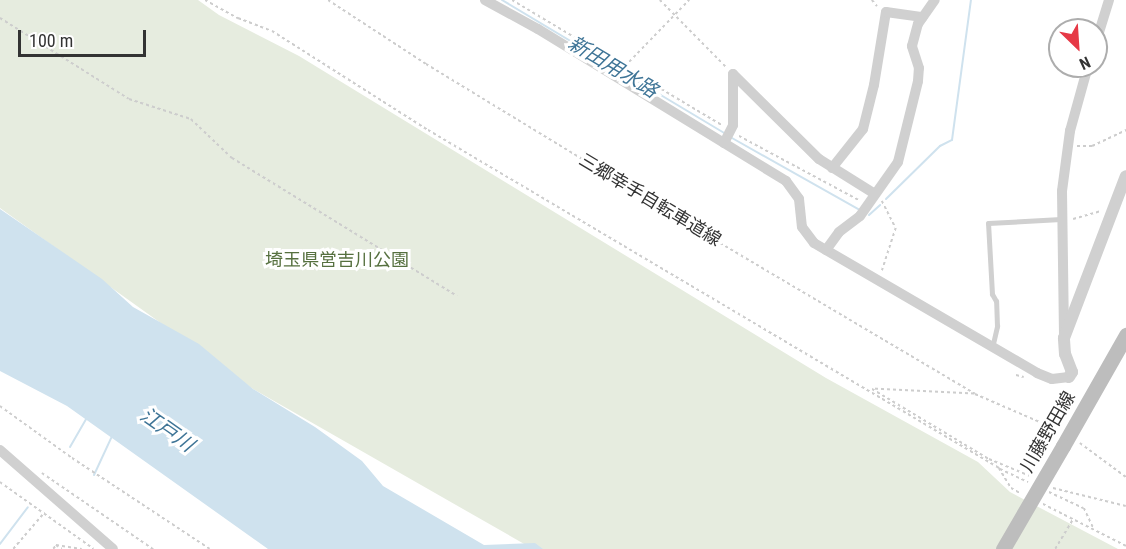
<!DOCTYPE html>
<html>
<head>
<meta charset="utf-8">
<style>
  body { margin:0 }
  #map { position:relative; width:1126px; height:549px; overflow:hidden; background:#fff; font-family:"Roboto Condensed","Noto Sans JP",sans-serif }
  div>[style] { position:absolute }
  .green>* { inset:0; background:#e6ecdf }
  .water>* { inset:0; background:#cfe2ee }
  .stream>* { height:2px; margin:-1px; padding:0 1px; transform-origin:1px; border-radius:1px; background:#cfe2ee }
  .path>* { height:1.5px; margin-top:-0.75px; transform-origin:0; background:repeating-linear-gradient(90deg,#cdcdcd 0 3px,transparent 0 6px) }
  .service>* { height:5px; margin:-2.5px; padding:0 2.5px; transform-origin:2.5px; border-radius:2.5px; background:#d0d0d0 }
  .minor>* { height:10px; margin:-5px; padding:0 5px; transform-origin:5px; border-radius:5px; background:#d0d0d0 }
  .tertiary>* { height:12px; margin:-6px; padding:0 6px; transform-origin:6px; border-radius:6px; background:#d0d0d0 }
  .secondary>* { height:15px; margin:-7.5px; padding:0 7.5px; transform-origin:7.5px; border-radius:7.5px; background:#bdbdbd }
  .secondary-bridge>* { height:15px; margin:-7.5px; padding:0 7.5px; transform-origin:7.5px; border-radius:7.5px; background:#bdbdbd }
  span { translate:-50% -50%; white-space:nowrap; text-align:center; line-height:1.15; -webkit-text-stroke:6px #fff; paint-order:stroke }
  .street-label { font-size:18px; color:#333 }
  .park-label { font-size:18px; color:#56703f }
  .water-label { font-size:20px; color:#3f7597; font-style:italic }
  .north { position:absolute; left:1048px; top:18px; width:60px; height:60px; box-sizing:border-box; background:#fff; border:2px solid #adadad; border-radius:50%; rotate:155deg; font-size:16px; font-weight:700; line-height:24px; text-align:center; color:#333 }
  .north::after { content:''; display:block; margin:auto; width:21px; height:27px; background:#e63946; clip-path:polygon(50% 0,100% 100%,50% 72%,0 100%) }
  .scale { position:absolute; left:18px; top:30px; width:128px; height:27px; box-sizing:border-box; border:3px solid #333; border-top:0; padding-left:8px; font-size:18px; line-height:21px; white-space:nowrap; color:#333; -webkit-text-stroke:4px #fff; paint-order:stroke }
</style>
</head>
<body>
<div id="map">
  <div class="green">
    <div style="clip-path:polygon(0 0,198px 0,219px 15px,299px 56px,826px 378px,978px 462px,1010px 492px,1118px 549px,533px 549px,253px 389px,0 208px)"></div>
  </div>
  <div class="water">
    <div style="clip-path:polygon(0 209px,102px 279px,133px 307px,199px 344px,253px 389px,315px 427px,362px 461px,383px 486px,484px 545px,535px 543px,543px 549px,268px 549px,67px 406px,0 371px)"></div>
  </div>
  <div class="stream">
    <div style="left:502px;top:0;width:259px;rotate:30.9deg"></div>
    <div style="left:732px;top:138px;width:147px;rotate:29.4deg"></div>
    <div style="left:886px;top:199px;width:76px;rotate:-44.5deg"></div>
    <div style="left:940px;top:146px;width:13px;rotate:-27deg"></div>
    <div style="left:952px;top:140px;width:141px;rotate:-82.3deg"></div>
    <div style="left:869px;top:215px;width:15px;rotate:-42deg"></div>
    <div style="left:70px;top:447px;width:34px;rotate:-60deg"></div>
    <div style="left:94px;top:475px;width:45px;rotate:-65.1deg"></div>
    <div style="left:0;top:544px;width:46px;rotate:-52.9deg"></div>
  </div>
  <div class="path">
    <div style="left:205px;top:0;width:38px;rotate:29deg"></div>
    <div style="left:238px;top:18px;width:36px;rotate:21deg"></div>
    <div style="left:272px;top:31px;width:185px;rotate:32.4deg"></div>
    <div style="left:428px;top:130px;width:664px;rotate:30.62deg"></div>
    <div style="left:999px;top:468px;width:23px;rotate:59deg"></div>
    <div style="left:1011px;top:488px;width:10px;rotate:29deg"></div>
    <div style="left:328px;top:0;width:117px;rotate:33.1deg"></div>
    <div style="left:426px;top:64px;width:338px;rotate:31.3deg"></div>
    <div style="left:715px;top:240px;width:302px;rotate:30.6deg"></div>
    <div style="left:975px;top:394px;width:90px;rotate:23.4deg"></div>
    <div style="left:512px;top:0;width:244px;rotate:30.8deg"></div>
    <div style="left:660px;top:0;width:94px;rotate:45.4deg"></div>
    <div style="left:872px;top:0;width:8px;rotate:50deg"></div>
    <div style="left:0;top:18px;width:152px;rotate:32.1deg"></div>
    <div style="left:129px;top:99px;width:65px;rotate:17.9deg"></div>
    <div style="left:191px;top:119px;width:57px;rotate:43.6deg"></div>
    <div style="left:232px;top:158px;width:264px;rotate:31.5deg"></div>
    <div style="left:625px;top:66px;width:92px;rotate:-45.9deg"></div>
    <div style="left:739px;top:136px;width:136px;rotate:28.1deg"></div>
    <div style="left:1077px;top:146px;width:15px"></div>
    <div style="left:1092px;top:146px;width:38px;rotate:-25deg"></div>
    <div style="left:882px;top:201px;width:30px;rotate:63deg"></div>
    <div style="left:896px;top:228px;width:45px;rotate:108deg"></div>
    <div style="left:1073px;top:219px;width:29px;rotate:-16deg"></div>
    <div style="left:1016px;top:375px;width:8px;rotate:14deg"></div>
    <div style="left:974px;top:394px;width:102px;rotate:-177.2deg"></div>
    <div style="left:872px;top:389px;width:136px;rotate:30.9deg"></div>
    <div style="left:989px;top:459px;width:44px;rotate:22.5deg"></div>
    <div style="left:0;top:406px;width:89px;rotate:35.8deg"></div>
    <div style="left:72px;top:458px;width:165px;rotate:33.4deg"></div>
    <div style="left:1080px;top:443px;width:57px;rotate:36.5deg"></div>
    <div style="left:1000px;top:469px;width:31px;rotate:25deg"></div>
    <div style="left:42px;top:473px;width:135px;rotate:34.4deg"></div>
    <div style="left:0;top:482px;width:115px;rotate:35.5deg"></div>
    <div style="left:1053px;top:488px;width:75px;rotate:13.9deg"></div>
    <div style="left:1049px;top:492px;width:38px;rotate:25deg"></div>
    <div style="left:1084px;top:508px;width:23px;rotate:65deg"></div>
    <div style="left:1043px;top:504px;width:93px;rotate:26.8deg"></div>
    <div style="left:56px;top:545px;width:7px;rotate:34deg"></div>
    <div style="left:13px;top:549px;width:48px;rotate:-49.3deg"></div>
    <div style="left:53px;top:549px;width:5px;rotate:-53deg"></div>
    <div style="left:56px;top:545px;width:26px;rotate:9deg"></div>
    <div style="left:1055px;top:549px;width:35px;rotate:-59deg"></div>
  </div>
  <div class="service">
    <div style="left:992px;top:348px;width:23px;rotate:-77deg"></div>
    <div style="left:997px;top:326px;width:25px;rotate:-92deg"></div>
    <div style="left:996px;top:301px;width:8px;rotate:-120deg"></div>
    <div style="left:992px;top:294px;width:71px;rotate:-93.2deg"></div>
    <div style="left:988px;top:223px;width:73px;rotate:-3.1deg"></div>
  </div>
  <div class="minor">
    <div style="left:485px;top:0;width:60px;rotate:28.7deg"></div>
    <div style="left:538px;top:29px;width:291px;rotate:31.5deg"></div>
    <div style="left:786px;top:181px;width:22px;rotate:54deg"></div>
    <div style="left:799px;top:199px;width:28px;rotate:84deg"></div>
    <div style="left:802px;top:227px;width:20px;rotate:53deg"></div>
    <div style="left:814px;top:243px;width:258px;rotate:30.2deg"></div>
    <div style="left:1037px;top:373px;width:16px;rotate:22deg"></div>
    <div style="left:1052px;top:379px;width:17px;rotate:-7deg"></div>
    <div style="left:1096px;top:42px;width:44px;rotate:-72.8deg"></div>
    <div style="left:724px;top:143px;width:20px;rotate:-63deg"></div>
    <div style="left:733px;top:125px;width:51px;rotate:-90deg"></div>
    <div style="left:733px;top:74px;width:121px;rotate:44.7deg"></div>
    <div style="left:819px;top:159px;width:66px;rotate:32deg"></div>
    <div style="left:832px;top:168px;width:50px;rotate:-51.5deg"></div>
    <div style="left:863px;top:129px;width:45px;rotate:-76deg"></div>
    <div style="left:874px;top:85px;width:74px;rotate:-80.7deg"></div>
    <div style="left:886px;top:12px;width:37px;rotate:8deg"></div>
    <div style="left:826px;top:250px;width:22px;rotate:-54deg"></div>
    <div style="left:839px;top:232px;width:26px;rotate:-37deg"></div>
    <div style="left:860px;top:216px;width:66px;rotate:-54.9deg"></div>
    <div style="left:898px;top:162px;width:83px;rotate:-76.1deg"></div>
    <div style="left:918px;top:81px;width:13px;rotate:-86deg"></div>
    <div style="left:919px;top:68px;width:23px;rotate:-108deg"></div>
    <div style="left:912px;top:46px;width:23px;rotate:-75deg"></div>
    <div style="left:918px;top:24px;width:29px;rotate:-55deg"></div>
    <div style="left:1064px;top:335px;width:144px;rotate:-90.8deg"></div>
    <div style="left:1062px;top:191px;width:61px;rotate:-82.4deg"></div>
    <div style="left:1070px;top:131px;width:67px;rotate:-74.5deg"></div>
    <div style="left:0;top:450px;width:150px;rotate:41.2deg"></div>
  </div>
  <div class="tertiary">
    <div style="left:1069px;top:377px;width:6px;rotate:-59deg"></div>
    <div style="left:1072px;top:372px;width:19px;rotate:-111deg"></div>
    <div style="left:1065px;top:354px;width:16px;rotate:-94deg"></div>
    <div style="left:1064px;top:338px;width:173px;rotate:-69.1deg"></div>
  </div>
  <div class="secondary">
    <div style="left:1063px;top:446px;width:128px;rotate:-60.4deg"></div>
  </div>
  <div class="secondary-bridge">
    <div style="left:1003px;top:549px;width:119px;rotate:-59.8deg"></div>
  </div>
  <div class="street-label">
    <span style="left:650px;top:200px;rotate:31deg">三郷幸手自転車道線</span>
    <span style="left:1048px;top:432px;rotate:-60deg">川藤野田線</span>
  </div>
  <div class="park-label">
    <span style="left:337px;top:260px">埼玉県営吉川公園</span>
  </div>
  <div class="water-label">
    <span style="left:613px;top:67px;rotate:31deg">新田用水路</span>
    <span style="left:167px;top:430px;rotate:35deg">江戸川</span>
  </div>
  <div class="north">N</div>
  <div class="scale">100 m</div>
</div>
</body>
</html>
